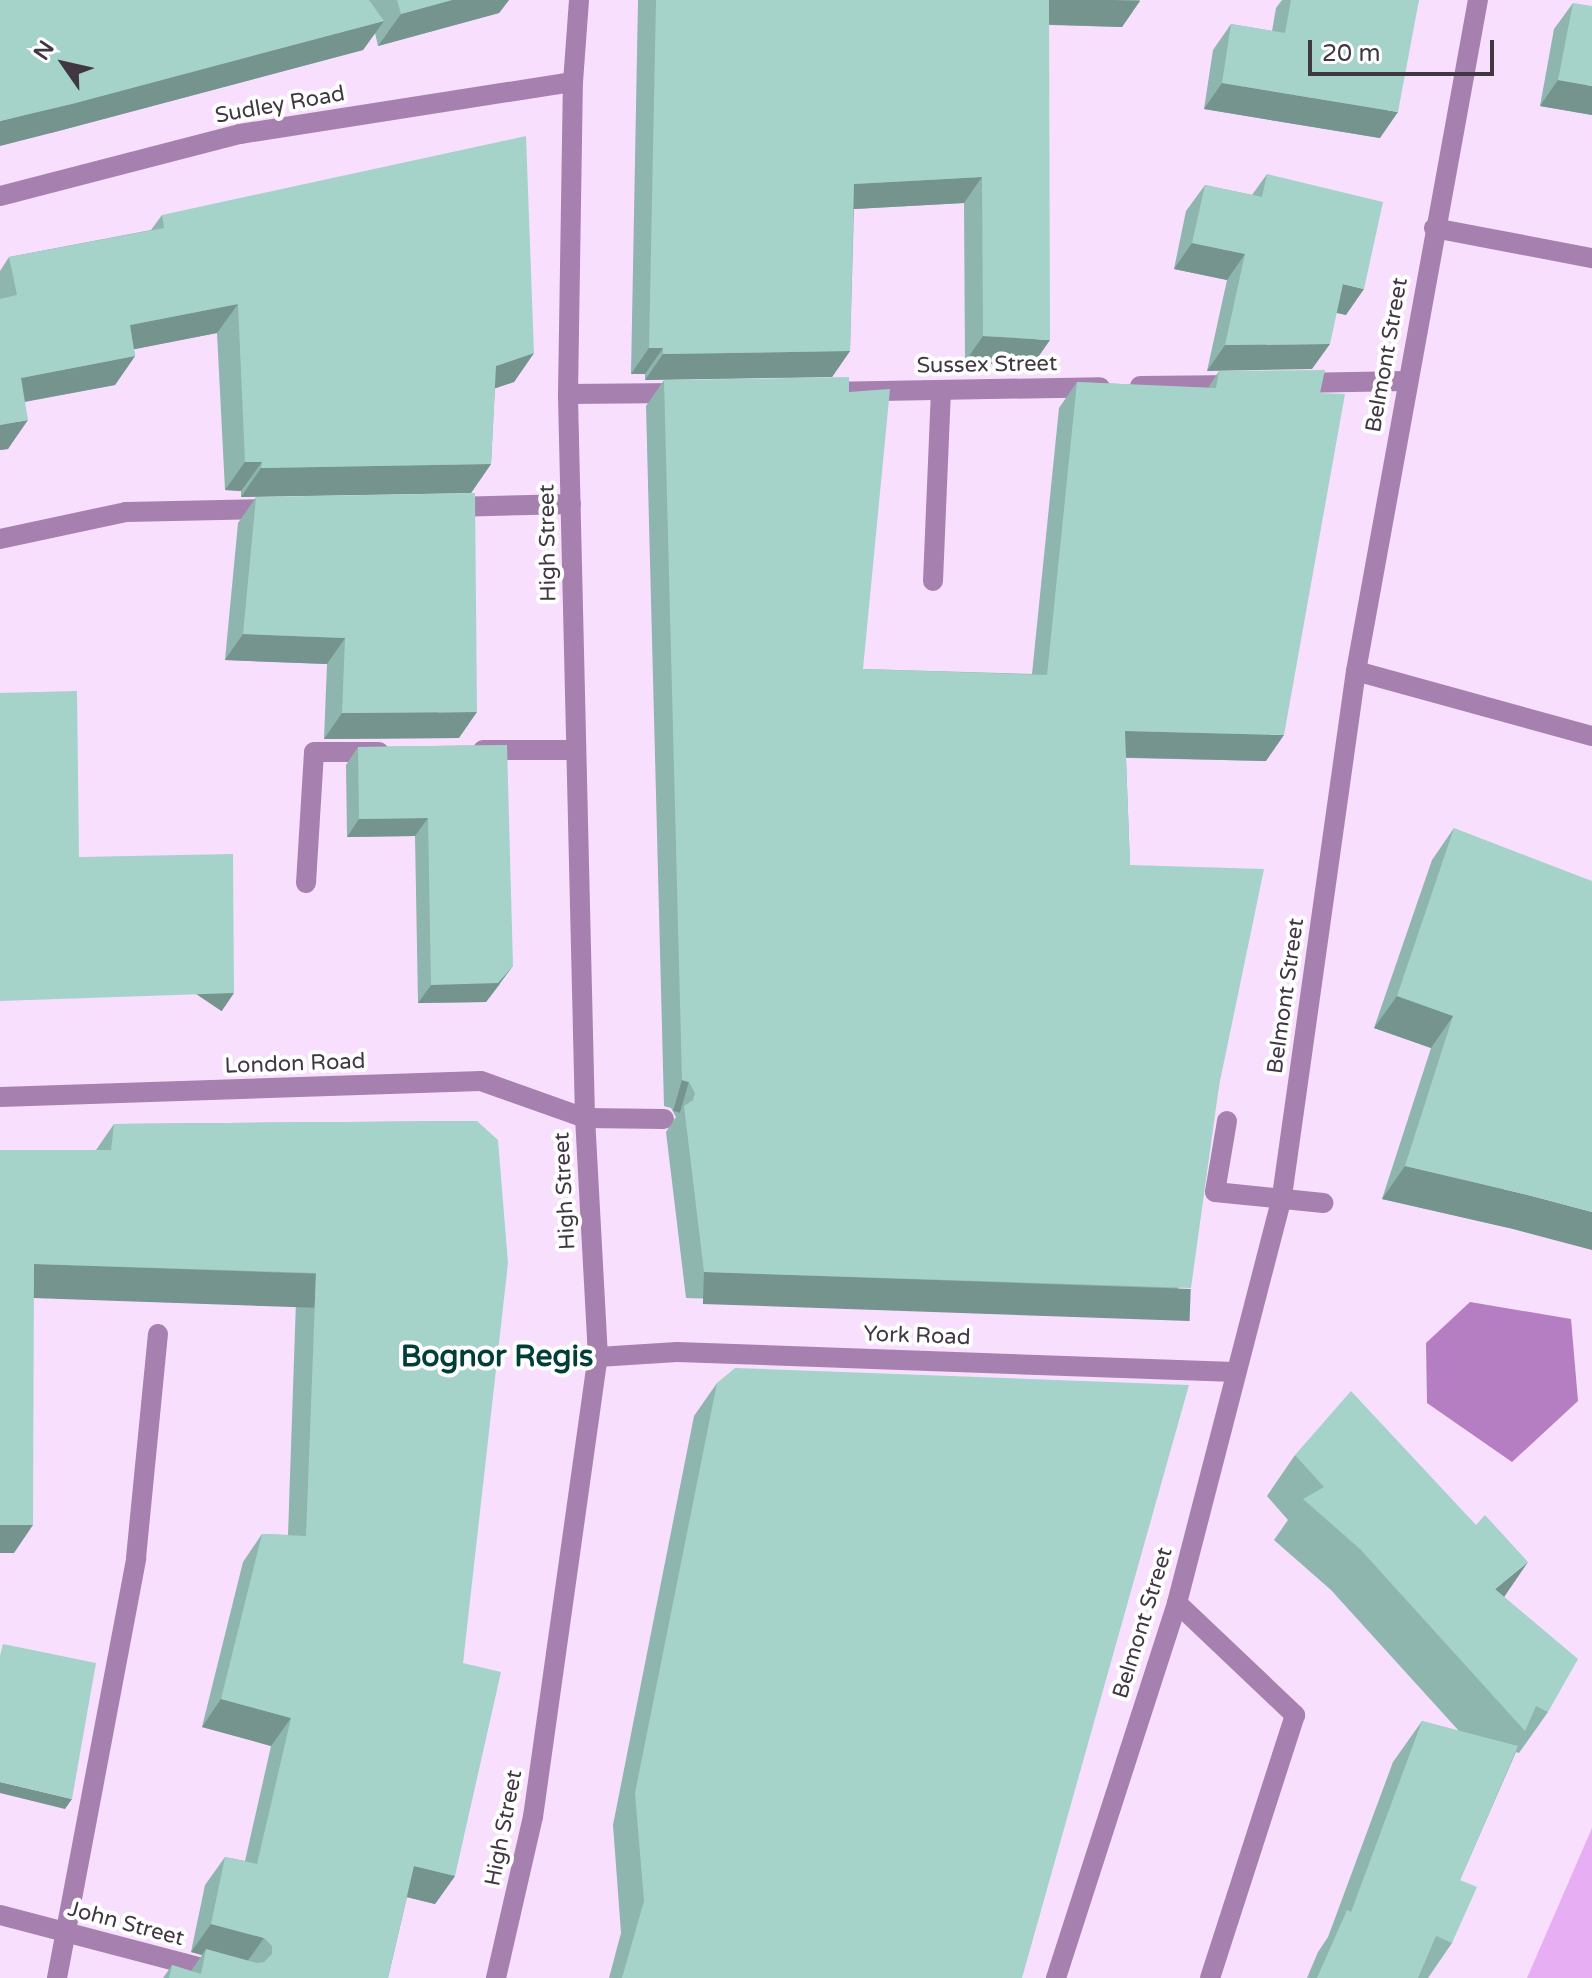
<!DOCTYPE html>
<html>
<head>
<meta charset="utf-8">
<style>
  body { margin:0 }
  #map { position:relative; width:1592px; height:1978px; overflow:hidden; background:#f9dffe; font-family:"Varela Round",sans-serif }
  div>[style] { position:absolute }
  .green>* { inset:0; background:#e7aef4 }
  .water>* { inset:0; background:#b57dc2 }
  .minor>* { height:20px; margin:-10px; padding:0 10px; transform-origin:10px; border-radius:10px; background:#a681af }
  .wall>* { inset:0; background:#8eb5ae }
  .shaded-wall>* { inset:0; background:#74948d; transform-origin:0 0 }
  .building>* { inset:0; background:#a5d3ca }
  span { translate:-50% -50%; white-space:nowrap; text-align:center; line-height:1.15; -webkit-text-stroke:8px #fff; paint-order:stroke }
  .street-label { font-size:22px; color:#413743 }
  .district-label { font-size:30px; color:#003e37; font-weight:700 }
  .north { position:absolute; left:24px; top:24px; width:80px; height:80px; -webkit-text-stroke:6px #fff; paint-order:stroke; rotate:304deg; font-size:22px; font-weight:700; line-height:32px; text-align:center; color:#413743 }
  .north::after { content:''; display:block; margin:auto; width:28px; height:36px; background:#413743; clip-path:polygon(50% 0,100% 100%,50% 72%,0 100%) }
  .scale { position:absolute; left:1308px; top:40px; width:186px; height:36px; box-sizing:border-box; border:4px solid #413743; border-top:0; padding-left:10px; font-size:24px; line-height:28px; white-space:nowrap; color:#413743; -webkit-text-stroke:6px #fff; paint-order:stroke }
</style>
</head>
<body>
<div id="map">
  <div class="green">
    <div style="clip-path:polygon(1592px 1828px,1592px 1978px,1527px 1978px)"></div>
  </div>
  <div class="water">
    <div style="clip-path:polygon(1470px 1302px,1571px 1319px,1578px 1401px,1512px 1462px,1427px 1403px,1426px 1343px)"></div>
  </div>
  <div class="minor">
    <div style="left:0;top:196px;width:248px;rotate:-14.5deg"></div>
    <div style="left:240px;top:134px;width:337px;rotate:-8.9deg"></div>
    <div style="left:1434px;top:228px;width:161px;rotate:10.8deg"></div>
    <div style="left:1296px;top:383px;width:111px;rotate:-1deg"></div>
    <div style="left:1140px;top:386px;width:96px;rotate:-0.6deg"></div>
    <div style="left:824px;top:392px;width:276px;rotate:-1deg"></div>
    <div style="left:568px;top:394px;width:112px;rotate:-0.5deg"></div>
    <div style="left:451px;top:507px;width:120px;rotate:-1.4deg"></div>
    <div style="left:0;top:539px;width:129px;rotate:-12.1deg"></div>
    <div style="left:126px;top:512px;width:149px;rotate:-1.2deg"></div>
    <div style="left:933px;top:581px;width:191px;rotate:-87.6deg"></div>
    <div style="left:1356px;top:671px;width:245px;rotate:15.4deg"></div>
    <div style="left:483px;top:750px;width:92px"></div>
    <div style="left:306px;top:883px;width:131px;rotate:-86.5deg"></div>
    <div style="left:314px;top:752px;width:65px"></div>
    <div style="left:0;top:1097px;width:481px;rotate:-1.9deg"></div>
    <div style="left:481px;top:1081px;width:110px;rotate:19.6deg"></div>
    <div style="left:585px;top:1118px;width:79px;rotate:0.7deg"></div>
    <div style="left:1227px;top:1121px;width:72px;rotate:99.6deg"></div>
    <div style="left:1215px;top:1192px;width:109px;rotate:5.8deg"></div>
    <div style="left:598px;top:1357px;width:79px;rotate:-3.6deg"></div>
    <div style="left:677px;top:1352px;width:558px;rotate:2.05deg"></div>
    <div style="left:1177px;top:1603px;width:163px;rotate:43.5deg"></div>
    <div style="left:1295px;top:1715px;width:276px;rotate:107.9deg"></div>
    <div style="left:0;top:1915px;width:248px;rotate:14.7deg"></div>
    <div style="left:57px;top:1978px;width:427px;rotate:-79.3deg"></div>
    <div style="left:136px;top:1558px;width:225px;rotate:-84.4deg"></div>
    <div style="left:496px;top:1978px;width:165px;rotate:-77.1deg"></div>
    <div style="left:533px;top:1817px;width:465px;rotate:-82deg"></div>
    <div style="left:598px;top:1357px;width:239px;rotate:-93.1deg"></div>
    <div style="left:585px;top:1118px;width:724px;rotate:-91.35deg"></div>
    <div style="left:568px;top:394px;width:312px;rotate:-89.1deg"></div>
    <div style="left:573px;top:82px;width:82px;rotate:-85.8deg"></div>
    <div style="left:1056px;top:1978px;width:394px;rotate:-72.1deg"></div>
    <div style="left:1177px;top:1603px;width:420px;rotate:-75.5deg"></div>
    <div style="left:1282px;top:1196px;width:530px;rotate:-81.98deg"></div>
    <div style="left:1356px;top:671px;width:682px;rotate:-79.7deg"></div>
  </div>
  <div class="wall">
    <div style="clip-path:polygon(0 0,509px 0,499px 13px,378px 46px,375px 33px,363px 50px,51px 133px)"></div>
    <div style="clip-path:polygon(638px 0,1140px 0,1122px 27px,1049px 25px,1032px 366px,965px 362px,964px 203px,854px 209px,850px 351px,832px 377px,645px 380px,645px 374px,631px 374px)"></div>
    <div style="clip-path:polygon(1282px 0,1419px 0,1380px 138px,1204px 109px,1213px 50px,1231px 24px,1272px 31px,1276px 8px)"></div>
    <div style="clip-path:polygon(1573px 3px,1592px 115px,1540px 106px,1554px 29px)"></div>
    <div style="clip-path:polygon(1267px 174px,1346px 315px,1337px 313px,1207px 371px,1227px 280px,1174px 269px,1186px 211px,1205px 185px,1252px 195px)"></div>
    <div style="clip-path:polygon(162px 215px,534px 353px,514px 382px,495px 388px,491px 464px,471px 493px,241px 497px,241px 491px,225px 490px,217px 333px,134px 349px,135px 356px,115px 385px,25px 402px,8px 449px,0 450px,0 271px,9px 257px,151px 230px)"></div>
    <div style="clip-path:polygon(1219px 371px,1320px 393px,1266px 761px,1126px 758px,1130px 865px,1219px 1086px,1173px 1314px,686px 1298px,666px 1132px,676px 1117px,671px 1108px,664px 1106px,646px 406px,664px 380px,849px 392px,863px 669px,1032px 674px,1059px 408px,1077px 382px,1208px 388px)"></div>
    <div style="clip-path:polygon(256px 497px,459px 738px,324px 739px,327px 664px,225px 660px,238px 523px)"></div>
    <div style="clip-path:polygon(507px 745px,500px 984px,486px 1002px,418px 1003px,415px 836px,347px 837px,346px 765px,358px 747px)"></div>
    <div style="clip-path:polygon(1454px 828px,1509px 1228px,1382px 1199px,1431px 1048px,1374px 1028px,1432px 860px)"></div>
    <div style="clip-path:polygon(477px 1121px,463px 1663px,455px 1876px,435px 1904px,407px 1897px,388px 1978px,163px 1978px,172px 1965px,191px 1971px,202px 1955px,191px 1952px,205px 1885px,225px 1857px,245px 1861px,271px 1746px,202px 1727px,243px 1562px,262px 1534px,288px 1535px,296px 1301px,34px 1292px,14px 1553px,0 1150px,96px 1150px,114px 1124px)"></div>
    <div style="clip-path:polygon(717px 1383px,1022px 1978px,609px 1978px,621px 1933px,613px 1825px,694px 1416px)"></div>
    <div style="clip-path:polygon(1295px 1455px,1504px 1597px,1548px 1712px,1519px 1753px,1516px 1752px,1460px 1880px,1452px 1943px,1428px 1978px,1307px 1978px,1318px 1952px,1328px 1937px,1393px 1762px,1422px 1721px,1459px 1731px,1331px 1590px,1274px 1540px,1288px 1520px,1267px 1496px)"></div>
  </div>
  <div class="shaded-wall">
    <div style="clip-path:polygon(452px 0,509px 0,499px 13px,378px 46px,401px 14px)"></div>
    <div style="clip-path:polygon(1048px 0,1111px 0,1140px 1px,1122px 27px,1031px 24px)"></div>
    <div style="clip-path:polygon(384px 21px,363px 50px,51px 133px,0 146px,0 121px)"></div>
    <div style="clip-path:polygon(1558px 80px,1592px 86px,1592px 115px,1540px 106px)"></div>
    <div style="clip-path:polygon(1222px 83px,1398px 112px,1380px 138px,1204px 109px)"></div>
    <div style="clip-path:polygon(982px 177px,964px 203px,836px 210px,854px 184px)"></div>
    <div style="clip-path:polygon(1192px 243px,1245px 254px,1227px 280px,1174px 269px)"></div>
    <div style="clip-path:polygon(1343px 284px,1364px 289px,1346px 315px,1325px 310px)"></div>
    <div style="clip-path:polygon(238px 304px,217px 333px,110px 354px,130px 325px)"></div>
    <div style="clip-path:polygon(983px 336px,1050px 340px,1032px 366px,965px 362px)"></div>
    <div style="clip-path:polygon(1330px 344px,1312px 369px,1207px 371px,1225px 345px)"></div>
    <div style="clip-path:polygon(649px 348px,663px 348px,645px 374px,631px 374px)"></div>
    <div style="clip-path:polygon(850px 351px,832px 377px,645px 380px,663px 354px)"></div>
    <div style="clip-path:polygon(534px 353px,514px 382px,476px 395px,496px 366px)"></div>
    <div style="clip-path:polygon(135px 356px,115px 385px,1px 406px,21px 378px)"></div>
    <div style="clip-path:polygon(28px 420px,8px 449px,0 450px,0 425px)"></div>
    <div style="clip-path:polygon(245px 462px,262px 462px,241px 491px,225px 490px)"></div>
    <div style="clip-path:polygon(491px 464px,471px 493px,241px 497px,261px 468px)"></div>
    <div style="clip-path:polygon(243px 634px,345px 638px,327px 664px,225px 660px)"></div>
    <div style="clip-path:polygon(477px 712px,459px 738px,324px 739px,342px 713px)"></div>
    <div style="clip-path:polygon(1125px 731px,1284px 735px,1266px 761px,1107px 757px)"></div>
    <div style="clip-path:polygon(428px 818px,415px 836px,347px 837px,359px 819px)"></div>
    <div style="clip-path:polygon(513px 966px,486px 1002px,418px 1003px,431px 985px)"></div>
    <div style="left:234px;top:993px;width:22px;height:234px;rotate:124deg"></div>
    <div style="clip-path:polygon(1397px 996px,1453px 1016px,1431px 1048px,1374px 1028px)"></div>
    <div style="left:682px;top:1080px;width:7px;height:32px;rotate:16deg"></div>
    <div style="clip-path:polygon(1405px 1166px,1532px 1196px,1592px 1212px,1592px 1250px,1509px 1228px,1382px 1199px)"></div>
    <div style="left:34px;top:1264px;width:282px;height:34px;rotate:2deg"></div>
    <div style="left:704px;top:1272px;width:487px;height:32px;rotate:2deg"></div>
    <div style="clip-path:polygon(0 1525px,33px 1525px,14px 1553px,0 1553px)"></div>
    <div style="clip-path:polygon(1528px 1562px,1500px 1603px,1495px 1589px)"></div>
    <div style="clip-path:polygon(221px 1699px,291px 1718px,271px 1746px,202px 1727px)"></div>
    <div style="clip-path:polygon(0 1782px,72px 1799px,65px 1809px,0 1793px)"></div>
    <div style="clip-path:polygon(414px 1866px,455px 1876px,435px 1904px,394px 1894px)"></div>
    <div style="clip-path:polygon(211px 1924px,264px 1938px,244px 1966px,206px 1949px,202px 1955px,191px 1952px)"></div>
  </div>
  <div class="building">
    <div style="clip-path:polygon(0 0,369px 0,384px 21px,72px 104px,0 121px)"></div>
    <div style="clip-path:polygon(397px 0,452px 0,401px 14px)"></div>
    <div style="clip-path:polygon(656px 0,1049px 0,1050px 340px,983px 336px,982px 177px,854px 184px,850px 351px,663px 354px,663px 348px,649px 348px)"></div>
    <div style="clip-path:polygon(1291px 0,1419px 0,1398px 112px,1222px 83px,1231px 24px,1285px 33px)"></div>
    <div style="clip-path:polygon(1573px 3px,1592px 6px,1592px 86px,1558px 80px)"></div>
    <div style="clip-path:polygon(526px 136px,534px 353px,496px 366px,491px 464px,261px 468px,262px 462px,245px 462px,238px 304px,130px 325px,135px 356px,21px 378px,28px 420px,0 425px,0 299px,17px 295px,9px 257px,164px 228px,162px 215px)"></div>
    <div style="clip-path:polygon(1267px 174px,1383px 202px,1364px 289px,1343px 284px,1330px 344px,1225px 345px,1245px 254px,1192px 243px,1205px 185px,1262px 197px)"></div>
    <div style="clip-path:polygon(1325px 370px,1320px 393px,1345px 394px,1284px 735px,1125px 731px,1130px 865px,1264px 869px,1219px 1086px,1191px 1288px,704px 1272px,684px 1106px,693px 1100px,695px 1093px,689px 1082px,682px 1080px,664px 380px,849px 377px,849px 392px,890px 389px,863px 669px,1047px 675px,1077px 382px,1216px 388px,1219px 371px)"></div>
    <div style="clip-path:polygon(475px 493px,477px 712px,342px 713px,345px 638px,243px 634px,256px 497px)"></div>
    <div style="clip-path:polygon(77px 691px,79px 857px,233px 854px,234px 993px,0 1001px,0 693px)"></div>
    <div style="clip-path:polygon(507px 745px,513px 966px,498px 983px,431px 985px,428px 818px,359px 819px,358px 747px)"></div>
    <div style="clip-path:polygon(1454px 828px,1592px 881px,1592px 1212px,1532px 1196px,1405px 1166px,1453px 1016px,1397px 996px)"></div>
    <div style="clip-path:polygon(477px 1121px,498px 1140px,508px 1263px,463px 1663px,501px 1672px,455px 1876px,414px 1866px,388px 1978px,169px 1978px,172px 1965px,201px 1974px,206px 1949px,257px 1963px,264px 1962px,272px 1954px,272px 1946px,264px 1938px,211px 1924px,225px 1857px,257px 1864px,291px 1718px,221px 1699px,262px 1534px,306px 1536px,316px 1273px,34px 1264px,33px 1525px,0 1525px,0 1150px,111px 1150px,114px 1124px)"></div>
    <div style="clip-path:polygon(735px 1368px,1189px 1385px,1022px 1978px,622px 1978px,644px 1901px,635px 1793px,717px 1383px)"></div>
    <div style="clip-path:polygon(1351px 1391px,1476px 1525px,1485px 1515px,1528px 1562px,1495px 1589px,1578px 1659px,1548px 1712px,1536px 1706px,1525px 1731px,1360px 1549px,1303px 1499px,1324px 1487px,1295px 1455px)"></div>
    <div style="clip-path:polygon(3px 1644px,96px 1663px,72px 1799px,0 1782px,0 1656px)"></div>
    <div style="clip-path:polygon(1422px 1721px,1518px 1746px,1460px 1880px,1477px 1887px,1452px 1943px,1436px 1936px,1418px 1978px,1317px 1978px,1347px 1910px,1351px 1912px)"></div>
  </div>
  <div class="street-label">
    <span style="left:280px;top:105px;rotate:-10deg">Sudley Road</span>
    <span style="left:1387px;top:355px;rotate:-80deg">Belmont Street</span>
    <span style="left:987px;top:365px;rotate:-1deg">Sussex Street</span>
    <span style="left:548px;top:543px;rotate:-91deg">High Street</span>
    <span style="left:1286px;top:996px;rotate:-82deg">Belmont Street</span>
    <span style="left:295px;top:1064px;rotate:-2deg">London Road</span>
    <span style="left:565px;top:1191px;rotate:-93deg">High Street</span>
    <span style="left:917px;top:1336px;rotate:2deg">York Road</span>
    <span style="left:1143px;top:1623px;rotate:-73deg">Belmont Street</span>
    <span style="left:504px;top:1828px;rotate:-79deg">High Street</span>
    <span style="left:126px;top:1924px;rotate:15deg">John Street</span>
  </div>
  <div class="district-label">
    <span style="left:497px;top:1357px">Bognor Regis</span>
  </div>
  <div class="north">N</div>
  <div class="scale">20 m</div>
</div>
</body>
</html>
